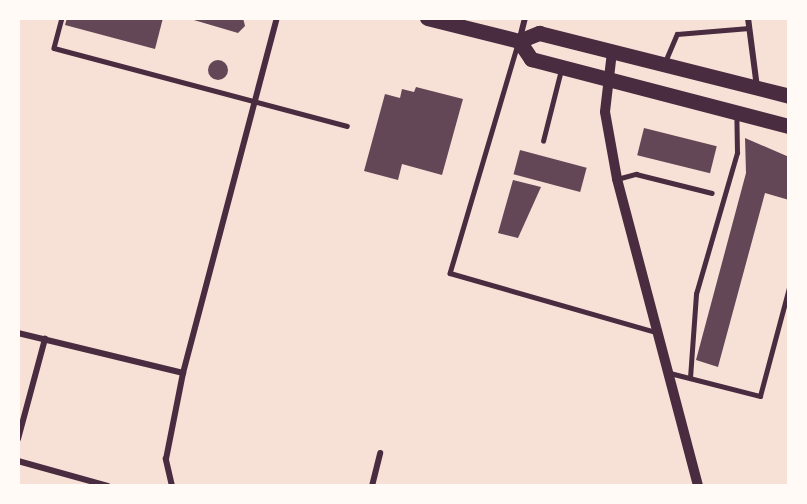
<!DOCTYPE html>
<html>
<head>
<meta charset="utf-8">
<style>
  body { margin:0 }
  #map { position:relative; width:807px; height:504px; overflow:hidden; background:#f7e1d7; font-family:"Asap Condensed",sans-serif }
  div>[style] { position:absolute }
  .building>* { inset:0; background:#644757; transform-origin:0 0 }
  .round { border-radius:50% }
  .service>* { height:4.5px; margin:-2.25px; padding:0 2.25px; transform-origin:2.25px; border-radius:2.25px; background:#4a2c40 }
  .minor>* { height:6px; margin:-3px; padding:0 3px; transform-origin:3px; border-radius:3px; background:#4a2c40 }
  .tertiary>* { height:10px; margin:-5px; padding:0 5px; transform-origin:5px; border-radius:5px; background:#4a2c40 }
  .primary>* { height:15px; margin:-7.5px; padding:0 7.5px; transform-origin:7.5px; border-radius:7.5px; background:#4a2c40 }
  span { translate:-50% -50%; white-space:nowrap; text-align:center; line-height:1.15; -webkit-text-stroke:6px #fffaf5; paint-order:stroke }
  .frame { position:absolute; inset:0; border:20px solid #fffaf5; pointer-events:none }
</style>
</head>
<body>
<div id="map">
  <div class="building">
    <div style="clip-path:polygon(67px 18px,163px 18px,155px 49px,65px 25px)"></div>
    <div style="clip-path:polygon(187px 18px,243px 18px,245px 26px,238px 33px)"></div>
    <div class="round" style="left:208px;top:60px;width:20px;height:20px"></div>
    <div style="clip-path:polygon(416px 87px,463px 99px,442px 175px,402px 164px,398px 180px,364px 171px,385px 94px,400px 98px,402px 89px,414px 92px)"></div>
    <div style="left:644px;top:128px;width:75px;height:28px;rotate:14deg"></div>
    <div style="clip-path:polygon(745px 138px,789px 157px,789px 200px,765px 193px,718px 367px,696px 360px,746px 173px)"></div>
    <div style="left:520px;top:150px;width:69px;height:25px;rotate:15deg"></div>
    <div style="clip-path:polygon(513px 180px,541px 187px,518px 238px,498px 233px)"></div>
  </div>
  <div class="service">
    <div style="left:62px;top:18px;width:31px;rotate:105deg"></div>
    <div style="left:54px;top:48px;width:303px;rotate:14.9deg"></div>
    <div style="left:518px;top:44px;width:239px;rotate:106.5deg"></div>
    <div style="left:450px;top:273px;width:214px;rotate:16deg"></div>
    <div style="left:665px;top:62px;width:30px;rotate:-67deg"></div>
    <div style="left:677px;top:34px;width:72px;rotate:-4.8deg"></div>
    <div style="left:543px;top:141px;width:73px;rotate:-75.8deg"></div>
    <div style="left:617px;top:179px;width:20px;rotate:-15deg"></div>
    <div style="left:636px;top:174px;width:78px;rotate:14deg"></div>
    <div style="left:670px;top:373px;width:93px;rotate:14.3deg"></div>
    <div style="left:760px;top:396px;width:112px;rotate:-75deg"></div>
    <div style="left:690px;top:378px;width:84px;rotate:-85.9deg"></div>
    <div style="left:696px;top:294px;width:147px;rotate:-73.8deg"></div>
    <div style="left:737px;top:153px;width:39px;rotate:-91deg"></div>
  </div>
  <div class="minor">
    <div style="left:748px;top:18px;width:70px;rotate:82.6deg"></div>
    <div style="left:520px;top:38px;width:21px;rotate:-76deg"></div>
    <div style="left:18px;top:333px;width:170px;rotate:13.6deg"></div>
    <div style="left:18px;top:439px;width:104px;rotate:-74.9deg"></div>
    <div style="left:18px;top:461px;width:93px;rotate:15.5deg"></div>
    <div style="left:172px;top:486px;width:28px;rotate:-103deg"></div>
    <div style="left:166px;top:459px;width:88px;rotate:-78.8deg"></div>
    <div style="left:183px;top:373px;width:367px;rotate:-75.2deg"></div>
    <div style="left:372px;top:486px;width:34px;rotate:-76deg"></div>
  </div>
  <div class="tertiary">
    <div style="left:612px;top:52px;width:60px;rotate:96.7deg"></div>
    <div style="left:605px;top:112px;width:68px;rotate:79.8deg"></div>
    <div style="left:617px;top:179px;width:318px;rotate:75.2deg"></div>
  </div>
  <div class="primary">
    <div style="left:427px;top:18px;width:95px;rotate:14deg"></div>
    <div style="left:519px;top:41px;width:22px;rotate:-22deg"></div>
    <div style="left:539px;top:33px;width:258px;rotate:14.1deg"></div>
    <div style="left:519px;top:41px;width:22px;rotate:56deg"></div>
    <div style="left:531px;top:59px;width:267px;rotate:14.6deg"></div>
  </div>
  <div class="frame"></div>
</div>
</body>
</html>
